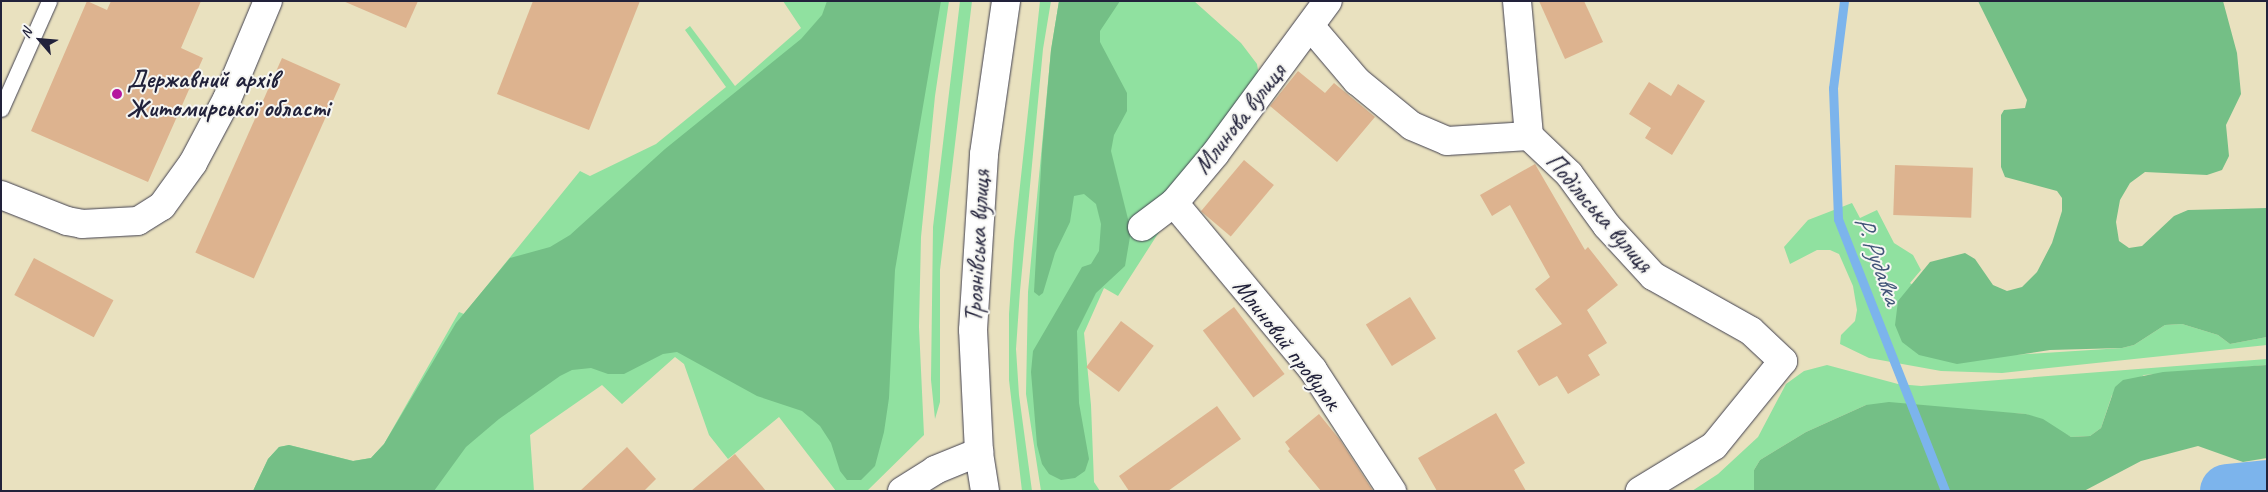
<!DOCTYPE html>
<html>
<head>
<meta charset="utf-8">
<style>
  body { margin:0 }
  #map { position:relative; width:2268px; height:492px; overflow:hidden; background:#e9e1bf; font-family:Caveat,sans-serif }
  div>[style] { position:absolute }
  .green>* { inset:0; background:#90e1a0 }
  .forest>* { inset:0; background:#74bf86 }
  .stream>* { height:9px; margin:-4.5px; padding:0 4.5px; transform-origin:4.5px; border-radius:4.5px; background:#7cb4ec }
  .river>* { height:54px; margin:-27px; padding:0 27px; transform-origin:27px; border-radius:27px; background:#7cb4ec }
  .building>* { inset:0; background:#ddb38f; transform-origin:0 0 }
  .roads { filter:drop-shadow(0 0 1px #403f4f) drop-shadow(0 0 1px #403f4f) }
  .service>* { height:15px; margin:-7.5px; padding:0 7.5px; transform-origin:7.5px; border-radius:7.5px; background:#fff }
  .minor>* { height:28px; margin:-14px; padding:0 14px; transform-origin:14px; border-radius:14px; background:#fff }
  .tertiary>* { height:28px; margin:-14px; padding:0 14px; transform-origin:14px; border-radius:14px; background:#fff }
  .dots>* { width:14px; height:14px; translate:-50% -50%; box-sizing:border-box; border:2px solid #f6f6f2; border-radius:50% }
  span { translate:-50% -50%; white-space:nowrap; text-align:center; line-height:1.15; -webkit-text-stroke:4px #f6f6f2; paint-order:stroke }
  .poi-label { font-size:25px; color:#22223b; font-weight:700 }
  .left { translate:0 -50%; text-align:left }
  .street-label { font-size:25px; color:#22223b }
  .water-label { font-size:26px; color:#425579; font-style:italic }
  .frame { position:absolute; inset:0; border:2px solid #22223b; pointer-events:none }
  .north { position:absolute; left:15px; top:15px; width:50px; height:50px; -webkit-text-stroke:4px #f6f6f2; paint-order:stroke; rotate:297deg; font-size:14px; font-weight:700; line-height:20px; text-align:center; color:#22223b }
  .north::after { content:''; display:block; margin:auto; width:18px; height:22px; background:#22223b; clip-path:polygon(50% 0,100% 100%,50% 72%,0 100%) }
</style>
</head>
<body>
<div id="map">
  <div class="green">
    <div style="clip-path:polygon(783px 1px,949px 1px,935px 96px,921px 237px,919px 327px,924px 435px,867px 491px,836px 491px,779px 417px,728px 459px,709px 435px,684px 364px,675px 357px,622px 404px,602px 385px,530px 435px,534px 491px,253px 491px,268px 459px,279px 447px,289px 445px,353px 461px,371px 458px,384px 444px,459px 312px,464px 314px,580px 171px,590px 176px,656px 144px,726px 87px,685px 30px,690px 26px,735px 86px,801px 28px)"></div>
    <div style="clip-path:polygon(960px 1px,972px 1px,940px 270px,940px 402px,935px 419px,931px 380px,933px 227px)"></div>
    <div style="clip-path:polygon(1040px 1px,1051px 1px,1043px 49px,1020px 291px,1016px 349px,1019px 395px,1032px 491px,1022px 491px,1009px 380px,1009px 314px,1014px 241px)"></div>
    <div style="clip-path:polygon(1059px 1px,1194px 1px,1241px 43px,1257px 64px,1259px 76px,1118px 296px,1104px 288px,1084px 333px,1091px 405px,1094px 482px,1100px 491px,1041px 491px,1026px 394px,1028px 292px,1051px 50px)"></div>
    <div style="clip-path:polygon(1852px 203px,1860px 218px,1877px 210px,1894px 243px,1913px 255px,1921px 270px,1910px 283px,2012px 355px,2122px 348px,2134px 345px,2165px 325px,2182px 324px,2218px 335px,2230px 344px,2267px 337px,2267px 345px,2002px 373px,1941px 371px,1869px 358px,1840px 344px,1841px 335px,1855px 321px,1857px 310px,1853px 286px,1839px 254px,1830px 250px,1817px 250px,1790px 264px,1784px 247px,1808px 220px)"></div>
    <div style="clip-path:polygon(2267px 359px,2267px 365px,2144px 375px,2112px 395px,2101px 428px,2090px 436px,2071px 437px,2026px 414px,1866px 405px,1806px 432px,1760px 460px,1754px 470px,1754px 491px,1692px 491px,1718px 474px,1758px 437px,1786px 384px,1804px 371px,1827px 365px,1898px 384px,1921px 386px)"></div>
  </div>
  <div class="forest">
    <div style="clip-path:polygon(827px 1px,941px 1px,895px 270px,889px 398px,884px 432px,875px 466px,861px 480px,847px 480px,840px 471px,831px 443px,820px 426px,802px 411px,757px 396px,677px 352px,663px 354px,624px 374px,608px 374px,591px 368px,572px 370px,560px 376px,499px 419px,466px 447px,434px 491px,253px 491px,268px 459px,279px 447px,289px 445px,353px 461px,371px 458px,384px 444px,456px 323px,510px 258px,550px 247px,570px 235px,665px 149px,801px 39px,822px 15px)"></div>
    <div style="clip-path:polygon(1059px 1px,1120px 1px,1100px 31px,1100px 42px,1127px 93px,1127px 111px,1114px 135px,1111px 151px,1131px 231px,1125px 266px,1096px 293px,1077px 331px,1079px 403px,1089px 459px,1085px 471px,1075px 478px,1061px 480px,1049px 474px,1042px 464px,1037px 445px,1031px 372px,1033px 351px,1082px 267px,1091px 264px,1099px 251px,1101px 224px,1096px 204px,1084px 194px,1074px 196px,1070px 222px,1055px 253px,1043px 293px,1039px 296px,1034px 292px,1042px 151px,1051px 50px)"></div>
    <div style="clip-path:polygon(1978px 1px,2223px 1px,2237px 53px,2241px 94px,2226px 125px,2229px 156px,2222px 170px,2207px 175px,2145px 172px,2130px 183px,2120px 200px,2116px 222px,2119px 241px,2129px 248px,2142px 246px,2174px 216px,2188px 210px,2267px 208px,2267px 337px,2230px 344px,2218px 335px,2182px 324px,2165px 325px,2134px 345px,2122px 348px,2050px 350px,1957px 364px,1919px 355px,1902px 342px,1895px 325px,1898px 301px,1930px 262px,1965px 253px,1975px 259px,1993px 285px,2007px 291px,2022px 287px,2037px 272px,2052px 243px,2062px 211px,2062px 198px,2057px 191px,2005px 177px,2001px 167px,2001px 115px,2004px 110px,2025px 108px,2027px 100px)"></div>
    <div style="clip-path:polygon(2267px 365px,2267px 458px,2243px 462px,2198px 446px,2141px 461px,2084px 491px,1754px 491px,1754px 470px,1760px 460px,1806px 432px,1866px 405px,1889px 402px,2026px 414px,2043px 419px,2071px 437px,2090px 436px,2101px 428px,2115px 387px,2123px 380px,2163px 372px)"></div>
  </div>
  <div class="stream">
    <div style="left:1844px;top:1px;width:88px;rotate:97.2deg"></div>
    <div style="left:1833px;top:88px;width:131px;rotate:87.8deg"></div>
    <div style="left:1838px;top:219px;width:292px;rotate:68.5deg"></div>
  </div>
  <div class="river">
    <div style="left:2227px;top:491px;width:40px;rotate:-5.7deg"></div>
  </div>
  <div class="building">
    <div style="clip-path:polygon(87px 1px,107px 10px,111px 1px,201px 1px,181px 48px,203px 58px,148px 182px,31px 131px)"></div>
    <div style="clip-path:polygon(343px 1px,418px 1px,406px 28px)"></div>
    <div style="clip-path:polygon(533px 1px,640px 1px,589px 130px,497px 94px)"></div>
    <div style="clip-path:polygon(1539px 1px,1584px 1px,1603px 42px,1565px 59px)"></div>
    <div style="left:282px;top:58px;width:64px;height:213px;rotate:24deg"></div>
    <div style="clip-path:polygon(1298px 71px,1325px 93px,1334px 83px,1375px 117px,1337px 162px,1270px 106px)"></div>
    <div style="clip-path:polygon(1649px 82px,1671px 96px,1678px 84px,1705px 101px,1672px 155px,1645px 138px,1651px 128px,1629px 114px)"></div>
    <div style="left:1244px;top:160px;width:39px;height:67px;rotate:40deg"></div>
    <div style="clip-path:polygon(1535px 164px,1585px 250px,1588px 247px,1618px 285px,1587px 310px,1607px 343px,1588px 355px,1600px 375px,1568px 394px,1557px 376px,1539px 386px,1517px 351px,1562px 324px,1535px 289px,1550px 277px,1510px 205px,1492px 216px,1480px 195px)"></div>
    <div style="left:1895px;top:165px;width:78px;height:50px;rotate:2deg"></div>
    <div style="left:34px;top:258px;width:90px;height:42px;rotate:28deg"></div>
    <div style="left:1410px;top:297px;width:49px;height:52px;rotate:58deg"></div>
    <div style="left:1234px;top:307px;width:84px;height:39px;rotate:53deg"></div>
    <div style="left:1121px;top:321px;width:41px;height:58px;rotate:37deg"></div>
    <div style="clip-path:polygon(1217px 406px,1241px 439px,1168px 491px,1129px 491px,1119px 476px)"></div>
    <div style="clip-path:polygon(1496px 413px,1525px 463px,1514px 470px,1526px 491px,1437px 491px,1418px 458px)"></div>
    <div style="clip-path:polygon(1319px 414px,1340px 440px,1373px 491px,1321px 491px,1288px 451px,1290px 449px,1285px 442px)"></div>
    <div style="clip-path:polygon(627px 447px,656px 479px,644px 491px,580px 491px)"></div>
    <div style="clip-path:polygon(735px 454px,766px 491px,691px 491px)"></div>
  </div>
  <div class="roads">
    <div class="service">
      <div style="left:1px;top:109px;width:118px;rotate:-66deg"></div>
    </div>
    <div class="minor">
      <div style="left:1517px;top:1px;width:136px;rotate:84.9deg"></div>
      <div style="left:1529px;top:136px;width:55px;rotate:43.5deg"></div>
      <div style="left:1569px;top:174px;width:64px;rotate:53.8deg"></div>
      <div style="left:1607px;top:226px;width:68px;rotate:47.4deg"></div>
      <div style="left:1653px;top:276px;width:112px;rotate:29.3deg"></div>
      <div style="left:1751px;top:331px;width:44px;rotate:43.2deg"></div>
      <div style="left:1783px;top:361px;width:109px;rotate:129.1deg"></div>
      <div style="left:1714px;top:446px;width:87px;rotate:148.7deg"></div>
      <div style="left:1311px;top:27px;width:71px;rotate:49.6deg"></div>
      <div style="left:1357px;top:81px;width:71px;rotate:39.3deg"></div>
      <div style="left:1412px;top:126px;width:38px;rotate:23deg"></div>
      <div style="left:1447px;top:141px;width:82px;rotate:-3.5deg"></div>
      <div style="left:1px;top:195px;width:71px;rotate:21.5deg"></div>
      <div style="left:67px;top:221px;width:15px;rotate:11deg"></div>
      <div style="left:82px;top:224px;width:56px;rotate:-3.1deg"></div>
      <div style="left:138px;top:221px;width:28px;rotate:-32deg"></div>
      <div style="left:162px;top:206px;width:53px;rotate:-54.2deg"></div>
      <div style="left:193px;top:163px;width:72px;rotate:-62deg"></div>
      <div style="left:227px;top:99px;width:106px;rotate:-67.3deg"></div>
      <div style="left:1174px;top:203px;width:217px;rotate:50.2deg"></div>
      <div style="left:1313px;top:370px;width:145px;rotate:56.9deg"></div>
      <div style="left:1142px;top:227px;width:40px;rotate:-37deg"></div>
      <div style="left:1174px;top:203px;width:64px;rotate:-50.1deg"></div>
      <div style="left:1215px;top:154px;width:190px;rotate:-53.6deg"></div>
      <div style="left:902px;top:491px;width:39px;rotate:-32deg"></div>
      <div style="left:935px;top:470px;width:48px;rotate:-22.2deg"></div>
    </div>
    <div class="tertiary">
      <div style="left:985px;top:491px;width:39px;rotate:-99deg"></div>
      <div style="left:979px;top:452px;width:122px;rotate:-92.8deg"></div>
      <div style="left:973px;top:330px;width:176px;rotate:-86.4deg"></div>
      <div style="left:984px;top:154px;width:155px;rotate:-81.8deg"></div>
    </div>
  </div>
  <div class="dots">
    <div style="left:117px;top:94px;background:#b5179e"></div>
  </div>
  <div class="poi-label">
    <span class="left" style="left:127px;top:94px">Державний архів<br>Житомирської області</span>
  </div>
  <div class="street-label">
    <span style="left:1240px;top:119px;rotate:-52deg">Млинова вулиця</span>
    <span style="left:1599px;top:213px;rotate:49deg">Подільська вулиця</span>
    <span style="left:978px;top:246px;rotate:-87deg">Троянівська вулиця</span>
    <span style="left:1287px;top:344px;rotate:52deg">Млиновий провулок</span>
  </div>
  <div class="water-label">
    <span style="left:1878px;top:260px;rotate:70deg">Р. Рудавка</span>
  </div>
  <div class="frame"></div>
  <div class="north">N</div>
</div>
</body>
</html>
